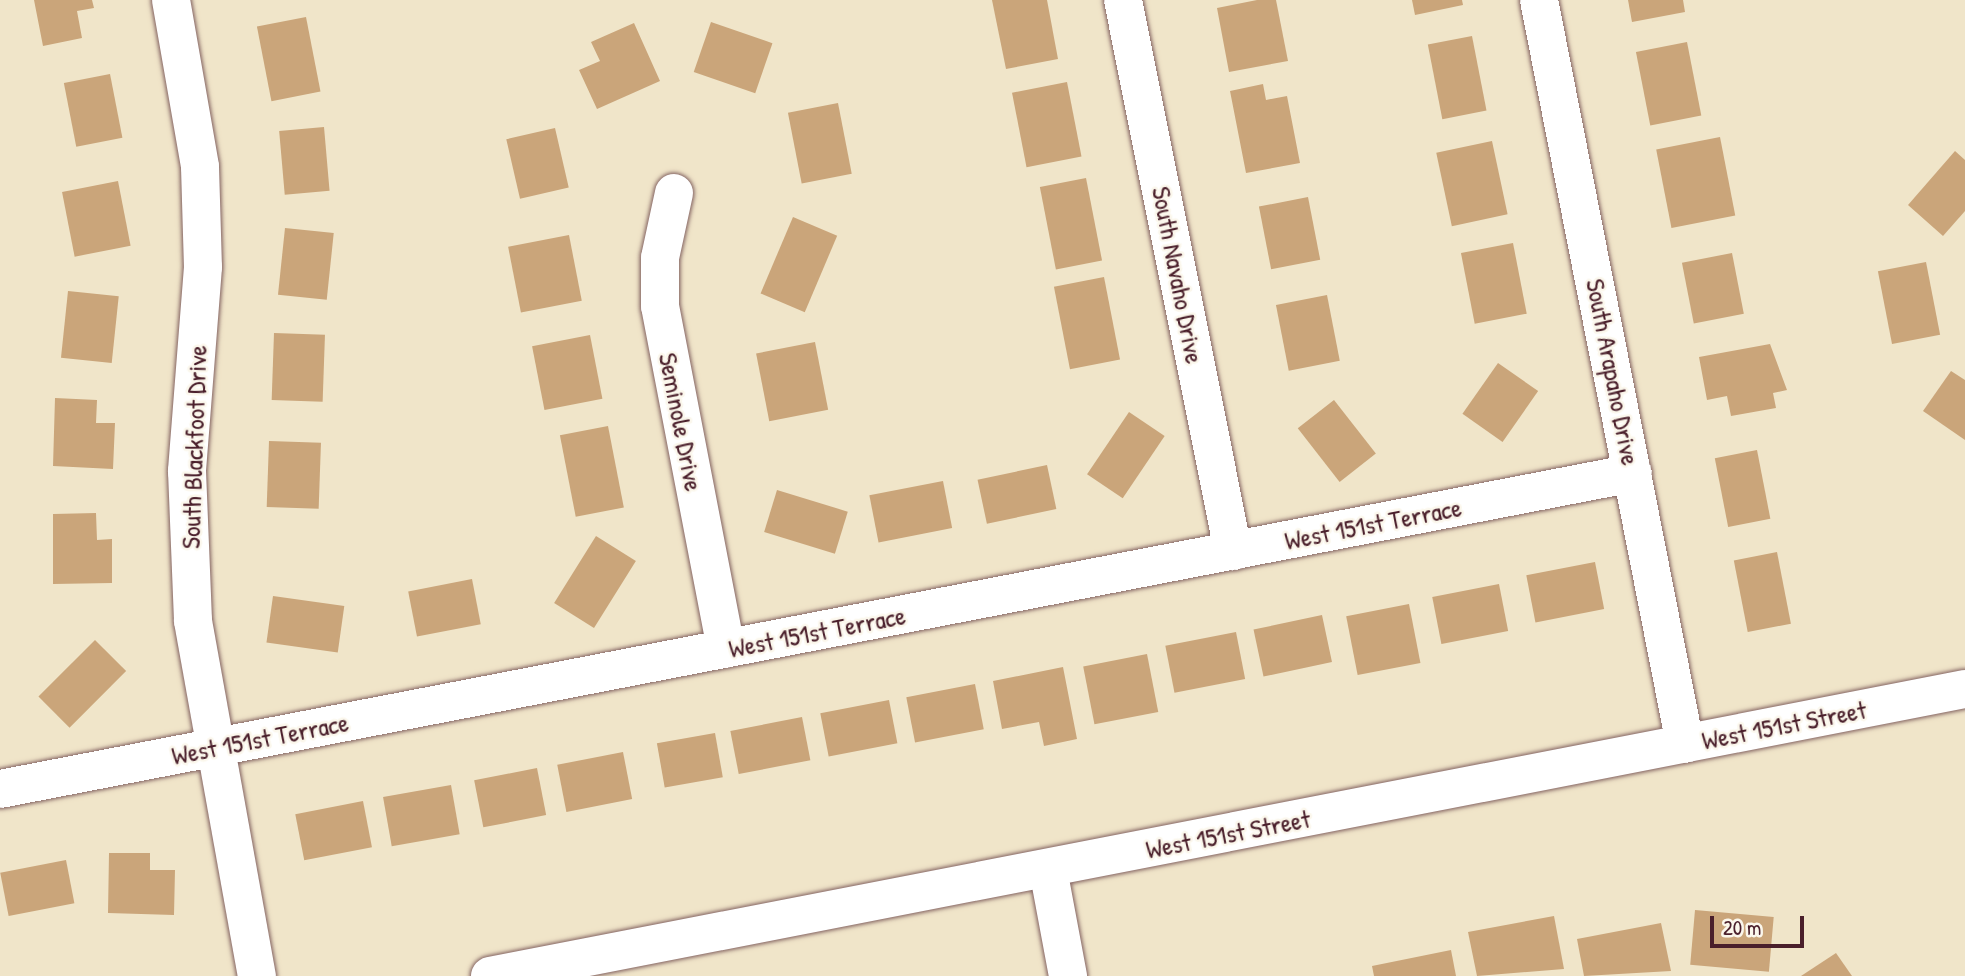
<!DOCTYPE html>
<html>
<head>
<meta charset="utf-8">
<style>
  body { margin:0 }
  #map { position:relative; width:1965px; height:976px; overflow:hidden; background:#f0e5c9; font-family:"Patrick Hand",sans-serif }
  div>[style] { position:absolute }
  .building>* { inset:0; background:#caa57a; transform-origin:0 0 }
  .roads { filter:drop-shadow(0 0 2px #846462) drop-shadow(0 0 2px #846462) }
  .minor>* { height:38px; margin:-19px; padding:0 19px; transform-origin:19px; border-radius:19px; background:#fff }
  .major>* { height:38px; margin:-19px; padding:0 19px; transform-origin:19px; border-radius:19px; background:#fff }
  span { translate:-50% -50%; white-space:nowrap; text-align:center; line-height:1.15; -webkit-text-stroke:5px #fbf7ec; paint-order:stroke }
  .street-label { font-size:26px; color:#4a1f2b }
  .scale { position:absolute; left:1710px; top:916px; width:94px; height:32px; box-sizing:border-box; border:4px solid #4a1f2b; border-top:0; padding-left:9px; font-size:21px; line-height:24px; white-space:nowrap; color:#4a1f2b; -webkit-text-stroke:5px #fbf7ec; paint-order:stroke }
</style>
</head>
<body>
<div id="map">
  <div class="building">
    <div style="clip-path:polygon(34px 0,92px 0,94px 8px,77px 11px,82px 38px,43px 46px)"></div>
    <div style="clip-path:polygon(992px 0,1047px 0,1058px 59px,1006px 69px)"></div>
    <div style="clip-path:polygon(1257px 0,1276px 0,1288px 61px,1229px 72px,1217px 8px)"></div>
    <div style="clip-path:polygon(1412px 0,1462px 0,1463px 5px,1415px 15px)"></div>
    <div style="clip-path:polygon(1628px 0,1683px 0,1685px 12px,1632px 22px)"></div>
    <div style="left:306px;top:17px;width:76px;height:50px;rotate:79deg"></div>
    <div style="left:711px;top:22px;width:65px;height:53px;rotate:19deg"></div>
    <div style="clip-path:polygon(634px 23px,660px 81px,597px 109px,579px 70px,600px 61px,591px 42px)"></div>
    <div style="left:1472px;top:36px;width:76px;height:45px;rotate:79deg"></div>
    <div style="left:1687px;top:42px;width:75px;height:52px;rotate:79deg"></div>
    <div style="left:110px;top:74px;width:65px;height:47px;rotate:79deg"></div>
    <div style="left:1067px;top:82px;width:76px;height:56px;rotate:79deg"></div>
    <div style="clip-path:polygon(1263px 84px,1266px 100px,1287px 96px,1300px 163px,1246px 173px,1230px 91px)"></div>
    <div style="left:838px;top:103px;width:72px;height:51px;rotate:79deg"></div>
    <div style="left:324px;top:127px;width:64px;height:45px;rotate:85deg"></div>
    <div style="left:555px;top:128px;width:61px;height:50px;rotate:77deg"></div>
    <div style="left:1720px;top:137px;width:80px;height:65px;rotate:79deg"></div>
    <div style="left:1492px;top:141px;width:75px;height:57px;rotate:78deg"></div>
    <div style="clip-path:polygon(1955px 151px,1965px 160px,1965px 211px,1943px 236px,1908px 205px)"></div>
    <div style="left:1086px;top:178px;width:84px;height:47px;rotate:79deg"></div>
    <div style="left:118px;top:181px;width:66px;height:57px;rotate:79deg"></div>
    <div style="left:1308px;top:197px;width:64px;height:50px;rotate:79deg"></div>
    <div style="left:793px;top:217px;width:48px;height:83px;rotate:23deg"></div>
    <div style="left:285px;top:228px;width:49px;height:67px;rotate:6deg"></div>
    <div style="left:569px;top:235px;width:67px;height:62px;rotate:79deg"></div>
    <div style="left:1513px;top:243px;width:72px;height:53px;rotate:79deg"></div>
    <div style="left:1732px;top:253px;width:62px;height:51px;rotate:79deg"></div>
    <div style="left:1926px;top:262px;width:74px;height:49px;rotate:79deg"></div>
    <div style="left:1104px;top:277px;width:84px;height:51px;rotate:79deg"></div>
    <div style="left:68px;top:291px;width:51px;height:67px;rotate:6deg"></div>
    <div style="left:1327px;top:295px;width:67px;height:52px;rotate:79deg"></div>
    <div style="left:274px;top:333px;width:51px;height:67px;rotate:2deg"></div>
    <div style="left:590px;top:335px;width:65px;height:59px;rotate:79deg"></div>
    <div style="left:815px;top:342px;width:69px;height:60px;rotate:79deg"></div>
    <div style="clip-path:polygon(1770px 344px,1787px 390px,1773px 393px,1776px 408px,1731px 416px,1727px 396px,1707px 400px,1699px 357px)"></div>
    <div style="left:1498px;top:363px;width:49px;height:62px;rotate:35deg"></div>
    <div style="clip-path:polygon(1951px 371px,1965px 380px,1965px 440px,1923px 411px)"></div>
    <div style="clip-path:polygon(55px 398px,97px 400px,96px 423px,115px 423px,113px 469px,53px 466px)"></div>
    <div style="left:1334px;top:400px;width:68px;height:46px;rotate:52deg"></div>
    <div style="left:1129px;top:412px;width:43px;height:75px;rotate:34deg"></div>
    <div style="left:608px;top:426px;width:83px;height:49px;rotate:79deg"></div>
    <div style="left:269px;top:441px;width:52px;height:66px;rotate:2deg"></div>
    <div style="left:1757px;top:450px;width:70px;height:43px;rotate:79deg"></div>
    <div style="left:1047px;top:465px;width:45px;height:71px;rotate:78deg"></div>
    <div style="left:943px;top:481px;width:48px;height:75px;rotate:79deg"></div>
    <div style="left:777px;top:490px;width:74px;height:44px;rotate:17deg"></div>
    <div style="clip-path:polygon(96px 513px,97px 540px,112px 539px,112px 583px,53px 584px,53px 514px)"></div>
    <div style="left:596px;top:536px;width:47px;height:79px;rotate:32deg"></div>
    <div style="left:1777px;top:552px;width:73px;height:44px;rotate:79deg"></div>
    <div style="left:1595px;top:562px;width:48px;height:70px;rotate:79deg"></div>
    <div style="left:472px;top:579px;width:46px;height:65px;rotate:79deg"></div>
    <div style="left:1499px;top:584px;width:48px;height:68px;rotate:79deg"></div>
    <div style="left:273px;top:596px;width:72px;height:47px;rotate:8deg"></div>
    <div style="left:1409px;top:604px;width:60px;height:64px;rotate:79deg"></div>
    <div style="left:1322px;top:615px;width:48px;height:70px;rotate:78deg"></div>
    <div style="left:1236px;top:632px;width:48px;height:72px;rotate:79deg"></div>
    <div style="left:95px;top:640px;width:44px;height:80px;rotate:45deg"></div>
    <div style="left:1147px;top:654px;width:59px;height:65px;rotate:79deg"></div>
    <div style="clip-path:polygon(1063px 667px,1077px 739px,1044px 746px,1039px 722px,1002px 729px,993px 681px)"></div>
    <div style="left:975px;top:684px;width:46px;height:70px;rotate:79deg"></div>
    <div style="left:889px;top:700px;width:44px;height:70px;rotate:79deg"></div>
    <div style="left:802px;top:717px;width:44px;height:73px;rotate:79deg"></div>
    <div style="left:715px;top:733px;width:45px;height:59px;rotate:80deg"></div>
    <div style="left:623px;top:752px;width:48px;height:67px;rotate:79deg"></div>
    <div style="left:537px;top:768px;width:48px;height:64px;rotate:79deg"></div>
    <div style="left:451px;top:785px;width:50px;height:69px;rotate:80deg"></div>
    <div style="left:363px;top:801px;width:47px;height:69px;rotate:79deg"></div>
    <div style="clip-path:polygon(109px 853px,150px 853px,150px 870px,175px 870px,174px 915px,108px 913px)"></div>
    <div style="left:66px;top:860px;width:44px;height:67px;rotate:79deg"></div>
    <div style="left:1695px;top:910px;width:79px;height:55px;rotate:5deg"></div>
    <div style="clip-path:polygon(1554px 916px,1564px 969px,1477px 976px,1468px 932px)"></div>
    <div style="clip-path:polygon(1661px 923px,1671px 971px,1584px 976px,1577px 939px)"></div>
    <div style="clip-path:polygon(1451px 950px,1456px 976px,1374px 976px,1372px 966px)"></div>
    <div style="clip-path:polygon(1836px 953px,1852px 976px,1801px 976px)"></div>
  </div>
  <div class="roads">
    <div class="minor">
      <div style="left:171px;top:0;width:169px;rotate:80.1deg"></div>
      <div style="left:200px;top:167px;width:100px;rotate:88.3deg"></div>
      <div style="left:203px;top:267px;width:205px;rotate:94.5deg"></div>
      <div style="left:187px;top:471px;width:150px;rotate:87.7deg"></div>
      <div style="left:193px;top:621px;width:361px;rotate:79.8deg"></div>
      <div style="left:1123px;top:0;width:562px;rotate:78.71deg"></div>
      <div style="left:1539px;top:0;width:758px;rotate:78.9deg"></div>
      <div style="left:674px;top:193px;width:66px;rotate:102.2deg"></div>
      <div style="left:660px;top:258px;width:48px;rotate:90deg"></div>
      <div style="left:660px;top:306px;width:349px;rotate:79.1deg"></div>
      <div style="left:0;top:789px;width:1663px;rotate:-10.95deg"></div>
      <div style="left:1048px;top:869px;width:109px;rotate:79.4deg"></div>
    </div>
    <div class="major">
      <div style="left:490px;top:976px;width:1503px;rotate:-11.01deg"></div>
    </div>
  </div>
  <div class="street-label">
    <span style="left:1178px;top:275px;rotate:79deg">South Navaho Drive</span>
    <span style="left:1613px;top:372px;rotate:79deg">South Arapaho Drive</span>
    <span style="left:681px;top:422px;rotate:79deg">Seminole Drive</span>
    <span style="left:194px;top:447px;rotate:-88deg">South Blackfoot Drive</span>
    <span style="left:1373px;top:524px;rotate:-11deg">West 151st Terrace</span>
    <span style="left:817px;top:632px;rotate:-11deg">West 151st Terrace</span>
    <span style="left:1784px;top:725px;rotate:-11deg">West 151st Street</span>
    <span style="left:260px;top:739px;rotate:-11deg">West 151st Terrace</span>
    <span style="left:1228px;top:834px;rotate:-11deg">West 151st Street</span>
  </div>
  <div class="scale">20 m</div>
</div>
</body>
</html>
